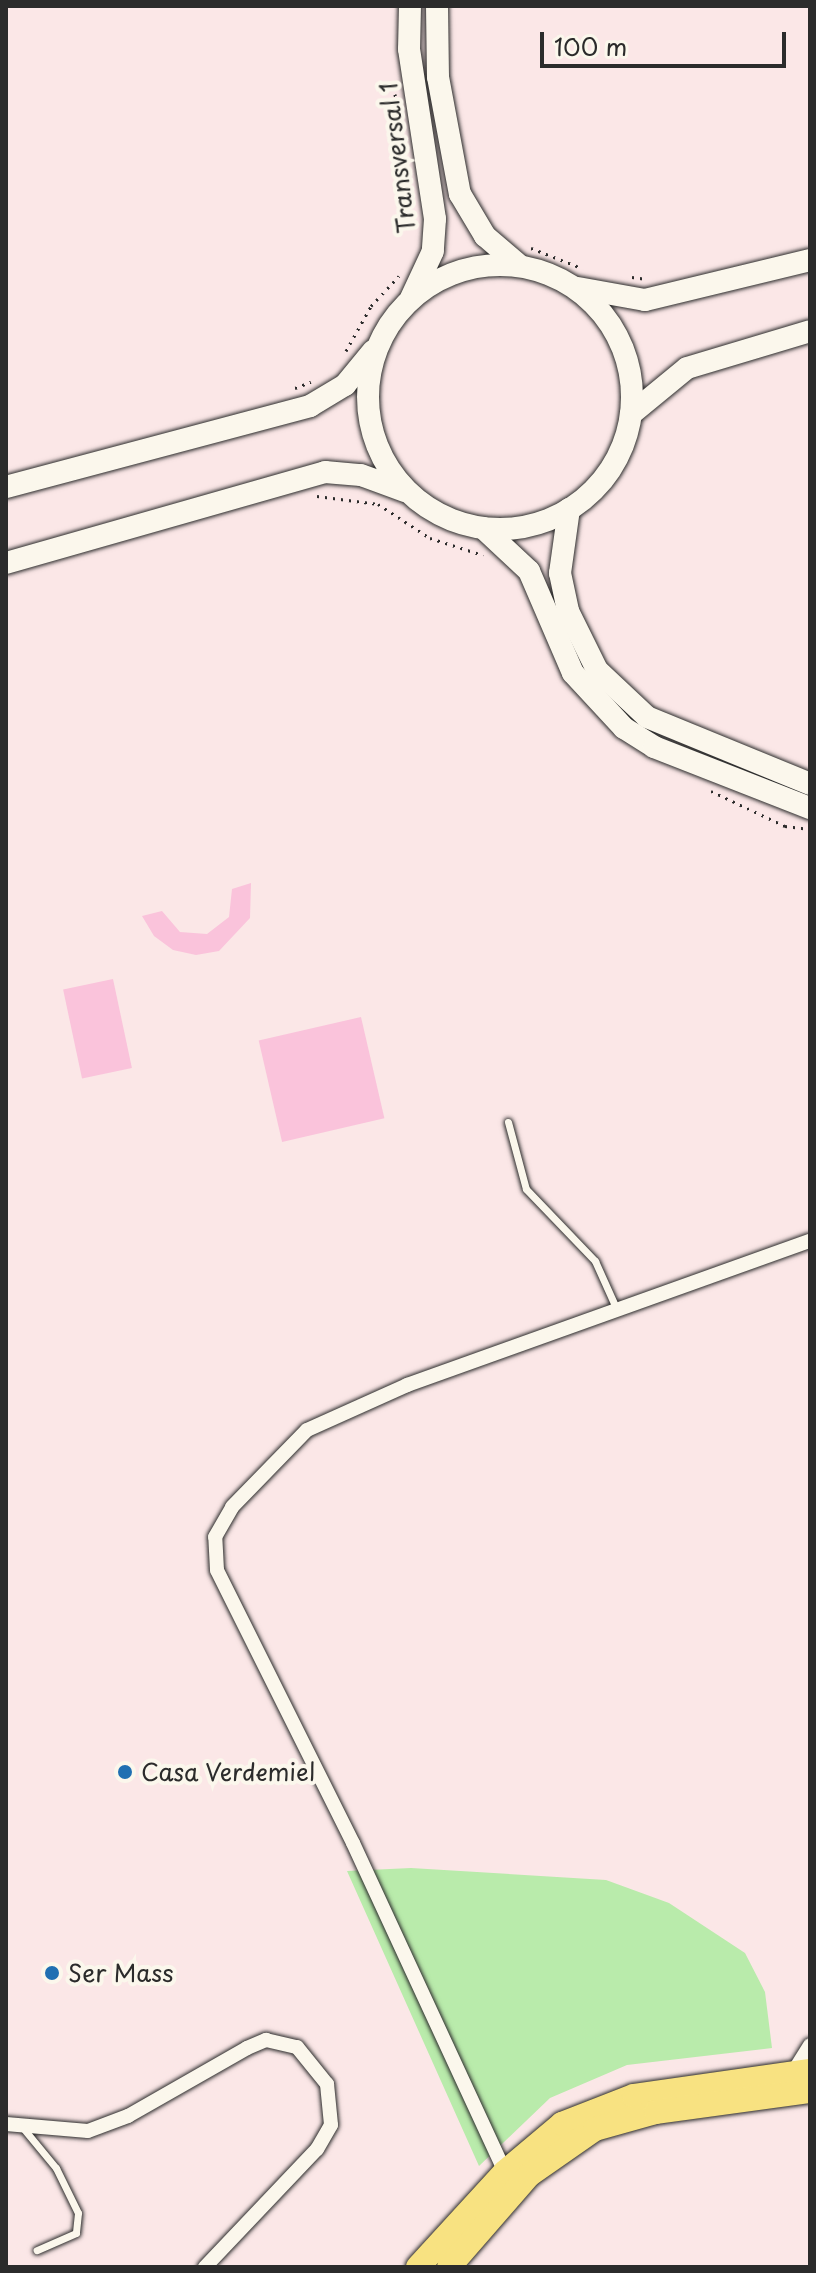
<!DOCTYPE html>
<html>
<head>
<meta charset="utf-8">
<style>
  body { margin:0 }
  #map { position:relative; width:816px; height:2273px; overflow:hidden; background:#fbe7e7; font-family:"Playpen Sans",sans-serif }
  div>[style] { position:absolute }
  .green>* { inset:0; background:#b9ebab }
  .building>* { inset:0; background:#fac3db; transform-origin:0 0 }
  .path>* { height:3px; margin-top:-1.5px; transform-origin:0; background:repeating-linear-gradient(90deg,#2b2b2b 0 2px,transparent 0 8px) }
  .roads { filter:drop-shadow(0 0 2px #2b2b2b) drop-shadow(0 0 2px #2b2b2b) }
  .lane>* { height:7px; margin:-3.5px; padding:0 3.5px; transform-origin:3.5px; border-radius:3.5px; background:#fbf7ec }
  .street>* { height:14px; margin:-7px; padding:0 7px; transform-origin:7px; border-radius:7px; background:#fbf7ec }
  .secondary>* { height:22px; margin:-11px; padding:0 11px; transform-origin:11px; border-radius:11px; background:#fbf7ec }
  .secondary>.ring { margin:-11px; padding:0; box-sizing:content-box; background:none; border:22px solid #fbf7ec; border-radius:50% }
  .primary>* { height:24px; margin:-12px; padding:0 12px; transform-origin:12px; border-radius:12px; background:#f8e281 }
  .dots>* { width:22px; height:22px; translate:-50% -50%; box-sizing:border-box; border:4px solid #fbf7ec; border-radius:50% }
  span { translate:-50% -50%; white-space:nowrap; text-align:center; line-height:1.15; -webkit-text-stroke:8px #fbf7ec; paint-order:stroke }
  .street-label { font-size:24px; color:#2b2b2b }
  .poi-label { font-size:24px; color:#2b2b2b }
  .left { translate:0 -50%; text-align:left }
  .frame { position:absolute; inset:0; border:8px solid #2b2b2b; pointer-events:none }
  .scale { position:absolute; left:540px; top:32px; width:246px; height:36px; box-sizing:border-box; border:4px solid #2b2b2b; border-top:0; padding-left:10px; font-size:24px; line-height:28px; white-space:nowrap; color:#2b2b2b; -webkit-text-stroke:6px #fbf7ec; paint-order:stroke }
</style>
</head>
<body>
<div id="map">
  <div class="green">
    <div style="clip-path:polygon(411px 1868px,606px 1880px,669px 1903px,745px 1953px,765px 1992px,772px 2048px,627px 2065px,550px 2098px,479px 2166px,347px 1871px)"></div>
  </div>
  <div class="building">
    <div style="clip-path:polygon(251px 883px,250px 918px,219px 951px,196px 955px,173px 950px,154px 936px,142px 916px,162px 911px,180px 932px,207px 934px,229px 917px,232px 889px)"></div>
    <div style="left:113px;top:979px;width:91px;height:51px;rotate:78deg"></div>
    <div style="left:361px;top:1017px;width:104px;height:105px;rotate:77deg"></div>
  </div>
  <div class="path">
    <div style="left:395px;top:94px;width:16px;rotate:83deg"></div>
    <div style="left:531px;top:248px;width:52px;rotate:21.6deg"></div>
    <div style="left:632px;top:277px;width:15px;rotate:8deg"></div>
    <div style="left:346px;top:351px;width:51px;rotate:-60.9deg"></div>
    <div style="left:371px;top:306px;width:41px;rotate:-47deg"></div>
    <div style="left:295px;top:388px;width:17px;rotate:-21deg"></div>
    <div style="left:317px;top:496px;width:62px;rotate:7.5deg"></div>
    <div style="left:378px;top:504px;width:62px;rotate:33.2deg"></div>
    <div style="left:430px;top:538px;width:56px;rotate:17.8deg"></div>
    <div style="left:711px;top:791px;width:82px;rotate:25.3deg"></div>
    <div style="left:785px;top:826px;width:25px;rotate:7deg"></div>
  </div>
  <div class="roads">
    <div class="lane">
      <div style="left:508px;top:1122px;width:69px;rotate:75deg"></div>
      <div style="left:526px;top:1189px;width:100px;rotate:46.2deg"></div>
      <div style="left:595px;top:1261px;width:54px;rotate:65.8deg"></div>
      <div style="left:23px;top:2128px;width:52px;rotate:50.5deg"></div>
      <div style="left:56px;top:2168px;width:50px;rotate:63.9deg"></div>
      <div style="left:78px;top:2213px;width:20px;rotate:96deg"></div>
      <div style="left:76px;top:2233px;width:43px;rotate:156.4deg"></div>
    </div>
    <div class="street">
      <div style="left:792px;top:2074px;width:34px;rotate:-58deg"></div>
      <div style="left:6px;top:2124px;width:82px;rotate:4.9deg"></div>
      <div style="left:88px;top:2131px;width:43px;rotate:-20.6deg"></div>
      <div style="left:128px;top:2116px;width:137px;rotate:-29.7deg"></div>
      <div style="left:247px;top:2048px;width:21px;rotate:-23deg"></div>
      <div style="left:266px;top:2040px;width:32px;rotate:13deg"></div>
      <div style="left:297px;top:2047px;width:48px;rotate:51deg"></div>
      <div style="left:327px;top:2084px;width:41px;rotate:84.4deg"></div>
      <div style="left:331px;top:2125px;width:28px;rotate:120deg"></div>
      <div style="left:317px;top:2149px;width:163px;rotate:133.5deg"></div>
      <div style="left:505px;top:2172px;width:362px;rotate:-114.8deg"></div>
      <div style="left:353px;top:1843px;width:305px;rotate:-116.5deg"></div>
      <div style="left:217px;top:1570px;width:33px;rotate:-93deg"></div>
      <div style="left:215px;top:1537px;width:34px;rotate:-60deg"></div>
      <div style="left:232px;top:1507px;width:107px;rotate:-45.8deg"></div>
      <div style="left:307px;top:1430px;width:110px;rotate:-24.2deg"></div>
      <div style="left:407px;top:1385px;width:428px;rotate:-19.7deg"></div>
    </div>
    <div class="secondary">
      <div style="left:410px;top:6px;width:43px;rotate:91.3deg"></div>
      <div style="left:409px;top:49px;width:172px;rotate:81.3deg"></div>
      <div style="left:435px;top:219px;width:32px;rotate:94deg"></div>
      <div style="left:433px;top:251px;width:52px;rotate:115.1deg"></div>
      <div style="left:437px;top:6px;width:71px;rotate:89.2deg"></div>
      <div style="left:438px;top:77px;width:119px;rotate:79.4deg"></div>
      <div style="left:460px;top:194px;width:49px;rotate:59.2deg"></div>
      <div style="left:485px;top:236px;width:46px;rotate:40.6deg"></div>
      <div class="ring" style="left:368px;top:265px;width:242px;height:242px"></div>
      <div style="left:578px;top:288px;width:68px;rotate:10.2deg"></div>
      <div style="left:645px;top:300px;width:170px;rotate:-13.6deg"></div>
      <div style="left:631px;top:414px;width:72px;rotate:-39.4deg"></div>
      <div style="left:687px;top:368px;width:128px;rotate:-16.7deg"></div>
      <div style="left:6px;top:487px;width:315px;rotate:-14.9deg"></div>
      <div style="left:310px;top:406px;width:41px;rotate:-31deg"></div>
      <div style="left:345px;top:385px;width:44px;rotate:-50.5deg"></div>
      <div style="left:569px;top:509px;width:65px;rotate:98deg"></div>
      <div style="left:560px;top:573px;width:39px;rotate:78deg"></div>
      <div style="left:568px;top:611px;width:66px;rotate:63.8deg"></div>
      <div style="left:597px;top:670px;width:69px;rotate:43.2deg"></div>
      <div style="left:647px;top:717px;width:176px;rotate:22.3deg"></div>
      <div style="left:483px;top:528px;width:63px;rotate:43.1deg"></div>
      <div style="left:529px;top:571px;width:111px;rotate:66.7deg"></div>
      <div style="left:573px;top:673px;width:75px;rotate:47.2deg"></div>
      <div style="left:624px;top:728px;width:36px;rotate:32deg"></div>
      <div style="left:654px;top:747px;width:168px;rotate:21.4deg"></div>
      <div style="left:6px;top:563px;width:332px;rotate:-15.9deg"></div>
      <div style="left:325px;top:472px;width:36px;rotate:5deg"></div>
      <div style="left:361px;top:475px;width:47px;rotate:20deg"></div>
    </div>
    <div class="primary">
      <div style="left:418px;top:2267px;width:129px;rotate:-47.5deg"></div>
      <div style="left:505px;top:2172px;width:75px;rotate:-40.1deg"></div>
      <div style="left:562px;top:2124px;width:77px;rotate:-21.3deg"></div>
      <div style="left:634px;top:2096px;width:178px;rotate:-8.1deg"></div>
      <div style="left:449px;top:2267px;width:122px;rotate:-49deg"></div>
      <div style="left:529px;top:2175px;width:80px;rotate:-34.9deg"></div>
      <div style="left:595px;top:2129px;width:63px;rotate:-15.6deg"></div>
      <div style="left:656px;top:2112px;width:155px;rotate:-7.8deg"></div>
    </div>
  </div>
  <div class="dots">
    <div style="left:125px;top:1772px;background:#1f6fb2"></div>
    <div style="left:52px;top:1973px;background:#1f6fb2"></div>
  </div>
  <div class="street-label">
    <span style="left:397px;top:158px;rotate:-97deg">Transversal 1</span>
  </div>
  <div class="poi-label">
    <span class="left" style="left:141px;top:1772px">Casa Verdemiel</span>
    <span class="left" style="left:68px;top:1973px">Ser Mass</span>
  </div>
  <div class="frame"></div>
  <div class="scale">100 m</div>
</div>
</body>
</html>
